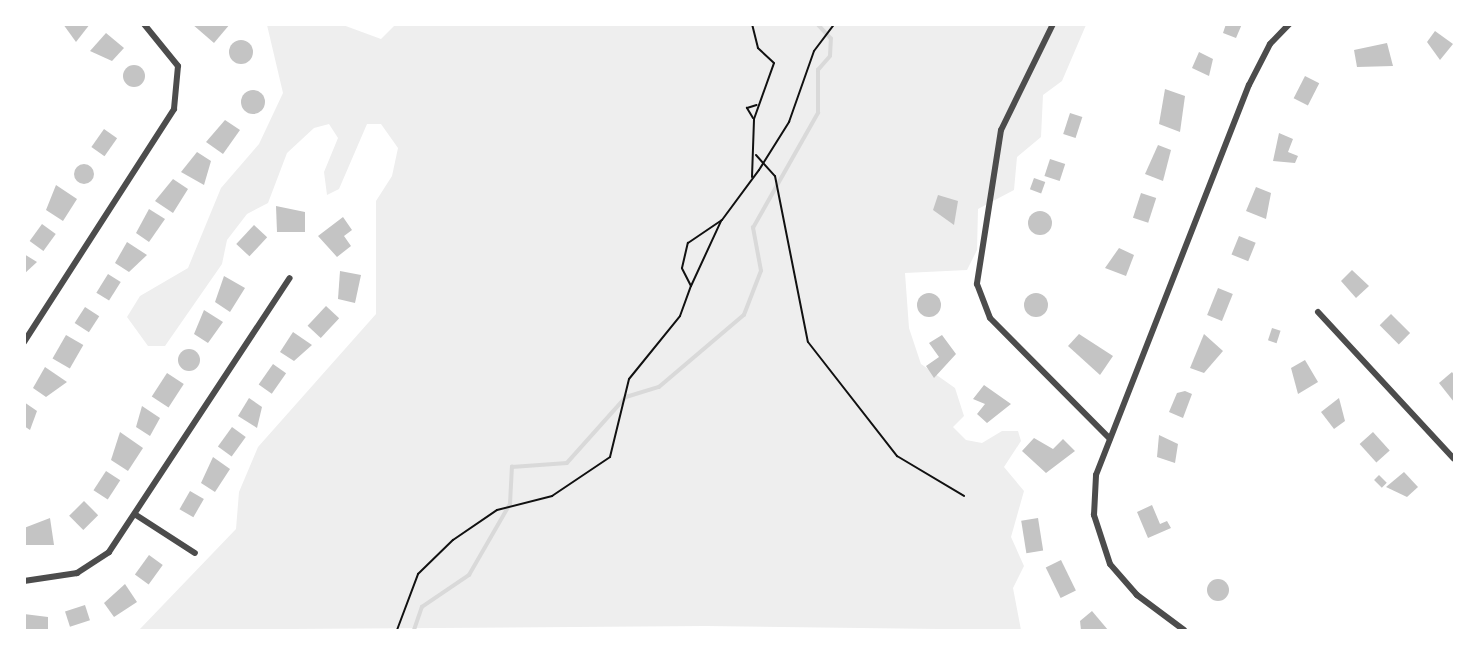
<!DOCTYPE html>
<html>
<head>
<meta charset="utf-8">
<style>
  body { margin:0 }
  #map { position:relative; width:1479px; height:655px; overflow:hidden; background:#fff; font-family:Mulish,sans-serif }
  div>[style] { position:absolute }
  .green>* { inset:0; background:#eee }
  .stream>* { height:3.5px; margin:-1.75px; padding:0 1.75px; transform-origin:1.75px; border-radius:1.75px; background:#d9d9d9 }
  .building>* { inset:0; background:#c4c4c4; transform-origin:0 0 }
  .round { border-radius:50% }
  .path>* { height:2px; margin:-1px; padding:0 1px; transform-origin:1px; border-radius:1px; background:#111 }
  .minor>* { height:6px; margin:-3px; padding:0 3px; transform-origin:3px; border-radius:3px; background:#4c4c4c }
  span { translate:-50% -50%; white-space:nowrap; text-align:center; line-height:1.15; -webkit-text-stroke:7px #fff; paint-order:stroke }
  .frame { position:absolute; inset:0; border:26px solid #fff; pointer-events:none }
</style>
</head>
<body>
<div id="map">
  <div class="green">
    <div style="clip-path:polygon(396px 24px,1086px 25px,1062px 81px,1043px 95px,1041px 137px,1017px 157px,1014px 190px,978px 209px,977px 250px,967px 270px,905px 273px,909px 328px,921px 364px,955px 388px,964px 416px,953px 427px,966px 440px,982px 443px,1002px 431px,1018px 431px,1021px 441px,1004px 467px,1024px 491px,1011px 537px,1024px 566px,1013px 588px,1021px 630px,706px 626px,139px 630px,236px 529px,239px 492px,258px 447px,376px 314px,376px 201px,392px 176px,398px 148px,381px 124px,367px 124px,339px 189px,327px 195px,324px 172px,338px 138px,329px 124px,314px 128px,287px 153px,268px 203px,247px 214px,227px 240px,222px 264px,165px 346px,148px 346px,127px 317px,140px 296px,188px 268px,221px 188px,259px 144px,283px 93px,267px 25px,343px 25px,381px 39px)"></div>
  </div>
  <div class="stream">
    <div style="left:414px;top:630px;width:24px;rotate:-71deg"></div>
    <div style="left:422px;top:607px;width:57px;rotate:-34.2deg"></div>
    <div style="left:469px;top:575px;width:82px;rotate:-60deg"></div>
    <div style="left:510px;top:504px;width:37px;rotate:-87deg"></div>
    <div style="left:512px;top:467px;width:55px;rotate:-4.2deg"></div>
    <div style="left:567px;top:463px;width:89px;rotate:-48.2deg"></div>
    <div style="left:626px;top:397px;width:34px;rotate:-17deg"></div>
    <div style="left:659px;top:387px;width:111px;rotate:-40.3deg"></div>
    <div style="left:744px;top:315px;width:47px;rotate:-68.9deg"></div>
    <div style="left:761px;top:271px;width:44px;rotate:-100.5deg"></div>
    <div style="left:753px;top:228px;width:132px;rotate:-60.5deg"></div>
    <div style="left:818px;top:113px;width:43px;rotate:-90deg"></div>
    <div style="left:818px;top:70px;width:18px;rotate:-49deg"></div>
    <div style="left:830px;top:56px;width:17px;rotate:-87deg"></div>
    <div style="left:831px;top:39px;width:21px;rotate:-133deg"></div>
  </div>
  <div class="building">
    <div style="clip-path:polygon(63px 24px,90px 24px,76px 42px)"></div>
    <div style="clip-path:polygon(192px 24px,230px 24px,214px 43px)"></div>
    <div style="clip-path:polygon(1226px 24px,1242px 24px,1236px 38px,1223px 33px)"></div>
    <div style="clip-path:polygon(1435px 31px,1453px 44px,1440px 60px,1427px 42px)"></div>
    <div style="clip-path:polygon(106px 33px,124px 48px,112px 61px,90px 51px)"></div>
    <div class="round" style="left:229px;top:40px;width:24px;height:24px"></div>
    <div style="clip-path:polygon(1387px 43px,1393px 66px,1357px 67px,1354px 50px)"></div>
    <div style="clip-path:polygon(1199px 52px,1213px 59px,1209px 76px,1192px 68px)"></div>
    <div class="round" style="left:123px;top:65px;width:22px;height:22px"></div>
    <div style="left:1305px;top:76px;width:16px;height:25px;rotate:27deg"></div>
    <div style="clip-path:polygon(1165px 89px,1185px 96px,1180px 132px,1159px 124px)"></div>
    <div class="round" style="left:241px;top:90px;width:24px;height:24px"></div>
    <div style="left:1070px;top:113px;width:13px;height:22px;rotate:18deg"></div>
    <div style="clip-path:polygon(225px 120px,240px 130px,223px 154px,206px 142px)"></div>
    <div style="left:104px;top:129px;width:16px;height:22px;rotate:35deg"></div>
    <div style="clip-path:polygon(1279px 133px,1293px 139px,1288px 152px,1298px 156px,1295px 163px,1273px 161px)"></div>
    <div style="clip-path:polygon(1158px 145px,1171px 150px,1163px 181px,1145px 174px)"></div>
    <div style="clip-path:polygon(197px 152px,211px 161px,204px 185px,181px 172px)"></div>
    <div style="left:1050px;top:159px;width:16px;height:18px;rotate:18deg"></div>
    <div class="round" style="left:74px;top:164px;width:20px;height:20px"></div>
    <div style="left:1034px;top:178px;width:12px;height:12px;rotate:20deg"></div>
    <div style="clip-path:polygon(173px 179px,188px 189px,173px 213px,155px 201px)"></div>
    <div style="clip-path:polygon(56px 185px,77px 199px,63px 221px,46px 210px)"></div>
    <div style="clip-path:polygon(1256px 187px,1271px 193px,1266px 219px,1246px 211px)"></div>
    <div style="left:1141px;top:193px;width:16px;height:26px;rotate:18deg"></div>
    <div style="clip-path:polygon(938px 195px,958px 201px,954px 225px,933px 210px)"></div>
    <div style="clip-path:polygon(276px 206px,305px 212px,305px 232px,277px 232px)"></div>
    <div style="clip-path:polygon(149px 209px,165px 219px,149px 242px,136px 233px)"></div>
    <div class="round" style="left:1028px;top:211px;width:24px;height:24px"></div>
    <div style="clip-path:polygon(343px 217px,352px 230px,344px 236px,351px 246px,337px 257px,318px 236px)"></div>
    <div style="left:42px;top:224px;width:17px;height:21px;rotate:36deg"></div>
    <div style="left:254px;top:225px;width:18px;height:26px;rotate:43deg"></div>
    <div style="left:1239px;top:236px;width:18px;height:20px;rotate:22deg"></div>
    <div style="clip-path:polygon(127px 242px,147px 255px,129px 272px,115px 263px)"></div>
    <div style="clip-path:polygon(1119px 248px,1134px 255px,1126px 276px,1105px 268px)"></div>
    <div style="clip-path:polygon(24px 254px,37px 262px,24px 274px)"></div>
    <div style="clip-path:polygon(1352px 270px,1369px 286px,1356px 298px,1341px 281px)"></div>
    <div style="clip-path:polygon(340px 271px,361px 275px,355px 303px,338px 299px)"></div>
    <div style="left:108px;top:274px;width:15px;height:22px;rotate:32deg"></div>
    <div style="clip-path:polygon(224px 276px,245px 288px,230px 312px,215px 302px)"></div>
    <div style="left:1218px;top:288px;width:16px;height:29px;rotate:22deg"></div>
    <div class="round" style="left:917px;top:293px;width:24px;height:24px"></div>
    <div class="round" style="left:1024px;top:293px;width:24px;height:24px"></div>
    <div style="left:326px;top:306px;width:18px;height:27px;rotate:43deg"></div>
    <div style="left:85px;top:307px;width:17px;height:19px;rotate:33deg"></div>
    <div style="clip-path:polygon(204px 310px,223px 322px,208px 343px,194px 334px)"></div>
    <div style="left:1391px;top:314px;width:27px;height:16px;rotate:45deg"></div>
    <div style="left:1272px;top:328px;width:9px;height:13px;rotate:18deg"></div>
    <div style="clip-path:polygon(293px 332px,312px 345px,294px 361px,280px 352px)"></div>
    <div style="clip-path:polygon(1079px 334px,1113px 356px,1100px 375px,1068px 346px)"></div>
    <div style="clip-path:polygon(1204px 334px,1223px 351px,1204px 373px,1190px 368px)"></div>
    <div style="left:66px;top:335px;width:20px;height:27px;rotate:30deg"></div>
    <div style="clip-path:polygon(942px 335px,956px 354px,934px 378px,926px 366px,939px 357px,929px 343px)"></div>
    <div class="round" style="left:178px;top:349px;width:22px;height:22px"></div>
    <div style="clip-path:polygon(1305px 360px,1318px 382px,1298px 394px,1291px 368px)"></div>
    <div style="left:273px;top:364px;width:16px;height:25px;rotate:35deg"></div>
    <div style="clip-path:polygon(45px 367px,67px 382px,46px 397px,33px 388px)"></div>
    <div style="clip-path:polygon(1452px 372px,1454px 375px,1454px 402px,1439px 383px)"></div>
    <div style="left:167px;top:373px;width:20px;height:28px;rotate:33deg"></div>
    <div style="clip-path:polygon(984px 385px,1011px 404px,987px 423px,977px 414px,985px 404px,973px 399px)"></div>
    <div style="clip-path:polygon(1185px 391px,1192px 394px,1183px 418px,1169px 412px,1177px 393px)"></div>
    <div style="clip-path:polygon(249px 398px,262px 407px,257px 428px,238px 416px)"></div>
    <div style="clip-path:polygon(1339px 398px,1345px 421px,1334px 429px,1321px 412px)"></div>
    <div style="clip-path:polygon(24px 402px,37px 411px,30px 430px,24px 426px)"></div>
    <div style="clip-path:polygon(142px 406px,160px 418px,150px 436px,136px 427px)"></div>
    <div style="left:232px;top:427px;width:17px;height:24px;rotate:36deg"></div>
    <div style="clip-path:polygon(120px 432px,143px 448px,128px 471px,111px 460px)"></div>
    <div style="left:1373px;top:432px;width:25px;height:18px;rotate:48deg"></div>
    <div style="clip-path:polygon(1159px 435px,1178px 444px,1175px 463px,1157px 457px)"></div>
    <div style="clip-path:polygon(1034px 438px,1053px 449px,1063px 439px,1075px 451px,1046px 473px,1022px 451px)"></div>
    <div style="clip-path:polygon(213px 457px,230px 469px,215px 492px,201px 483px)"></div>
    <div style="left:106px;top:471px;width:17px;height:23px;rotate:33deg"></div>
    <div style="clip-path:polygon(1404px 472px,1418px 487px,1407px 497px,1386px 487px)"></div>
    <div style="left:1379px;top:475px;width:11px;height:7px;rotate:45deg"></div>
    <div style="left:190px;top:491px;width:16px;height:21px;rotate:30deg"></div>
    <div style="left:84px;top:501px;width:20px;height:21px;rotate:45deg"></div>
    <div style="clip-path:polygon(1152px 505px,1160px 524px,1167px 521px,1171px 528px,1148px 538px,1137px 512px)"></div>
    <div style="clip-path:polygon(50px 518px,54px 545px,25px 545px,24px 528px)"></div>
    <div style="left:1038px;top:518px;width:33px;height:17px;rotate:81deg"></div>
    <div style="left:149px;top:555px;width:17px;height:24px;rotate:36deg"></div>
    <div style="left:1061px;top:560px;width:34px;height:17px;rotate:64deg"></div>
    <div class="round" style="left:1207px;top:579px;width:22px;height:22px"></div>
    <div style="clip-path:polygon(125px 584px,137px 602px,114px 617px,104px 603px)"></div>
    <div style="left:85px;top:605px;width:16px;height:21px;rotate:72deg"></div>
    <div style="clip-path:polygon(1092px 611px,1108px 630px,1081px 630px,1080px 621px)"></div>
    <div style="clip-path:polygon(24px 614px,48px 617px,48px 630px,24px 630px)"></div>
  </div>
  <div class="path">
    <div style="left:753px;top:118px;width:12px;rotate:-121deg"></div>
    <div style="left:747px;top:108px;width:10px;rotate:-17deg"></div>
    <div style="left:756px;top:155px;width:28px;rotate:48deg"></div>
    <div style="left:775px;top:176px;width:169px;rotate:78.8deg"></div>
    <div style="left:808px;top:342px;width:145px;rotate:52deg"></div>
    <div style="left:897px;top:456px;width:78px;rotate:30.8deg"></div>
    <div style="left:752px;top:177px;width:58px;rotate:-88deg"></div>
    <div style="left:754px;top:119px;width:59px;rotate:-70.3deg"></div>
    <div style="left:774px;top:63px;width:22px;rotate:-137deg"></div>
    <div style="left:758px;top:48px;width:25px;rotate:-104deg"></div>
    <div style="left:691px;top:286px;width:72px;rotate:-65.2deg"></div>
    <div style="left:397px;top:630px;width:60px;rotate:-69.4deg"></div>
    <div style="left:418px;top:574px;width:49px;rotate:-44.2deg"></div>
    <div style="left:453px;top:540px;width:53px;rotate:-34.3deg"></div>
    <div style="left:497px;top:510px;width:57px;rotate:-14.3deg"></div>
    <div style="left:552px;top:496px;width:70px;rotate:-33.9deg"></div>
    <div style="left:610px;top:457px;width:80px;rotate:-76.3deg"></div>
    <div style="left:629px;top:379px;width:81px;rotate:-51deg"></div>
    <div style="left:680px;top:316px;width:32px;rotate:-70deg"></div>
    <div style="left:691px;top:286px;width:20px;rotate:-117deg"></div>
    <div style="left:682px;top:268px;width:26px;rotate:-77deg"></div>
    <div style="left:688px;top:243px;width:41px;rotate:-34.1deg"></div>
    <div style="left:722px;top:220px;width:62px;rotate:-53.5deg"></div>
    <div style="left:759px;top:170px;width:57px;rotate:-58deg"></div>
    <div style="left:789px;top:122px;width:75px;rotate:-70.6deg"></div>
    <div style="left:814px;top:51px;width:34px;rotate:-53deg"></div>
  </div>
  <div class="minor">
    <div style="left:1053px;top:24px;width:118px;rotate:116.1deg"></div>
    <div style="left:1001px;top:130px;width:156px;rotate:98.9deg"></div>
    <div style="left:977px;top:284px;width:36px;rotate:69deg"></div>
    <div style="left:990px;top:318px;width:170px;rotate:45.2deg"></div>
    <div style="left:1318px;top:312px;width:200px;rotate:47.2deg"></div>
    <div style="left:24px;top:342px;width:277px;rotate:-57.2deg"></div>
    <div style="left:174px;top:109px;width:43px;rotate:-84.7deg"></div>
    <div style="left:178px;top:66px;width:54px;rotate:-129deg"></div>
    <div style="left:136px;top:515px;width:70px;rotate:32.8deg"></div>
    <div style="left:24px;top:581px;width:54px;rotate:-8.6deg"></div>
    <div style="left:77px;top:573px;width:38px;rotate:-33deg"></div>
    <div style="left:109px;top:552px;width:328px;rotate:-56.6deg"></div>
    <div style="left:1184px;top:630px;width:59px;rotate:-143.3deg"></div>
    <div style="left:1137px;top:595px;width:41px;rotate:-131.1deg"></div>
    <div style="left:1110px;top:564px;width:52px;rotate:-108.1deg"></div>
    <div style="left:1094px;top:515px;width:40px;rotate:-87.1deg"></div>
    <div style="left:1096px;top:475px;width:419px;rotate:-68.6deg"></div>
    <div style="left:1249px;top:85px;width:46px;rotate:-62.9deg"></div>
    <div style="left:1270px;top:44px;width:28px;rotate:-46deg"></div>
  </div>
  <div class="frame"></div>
</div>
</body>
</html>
